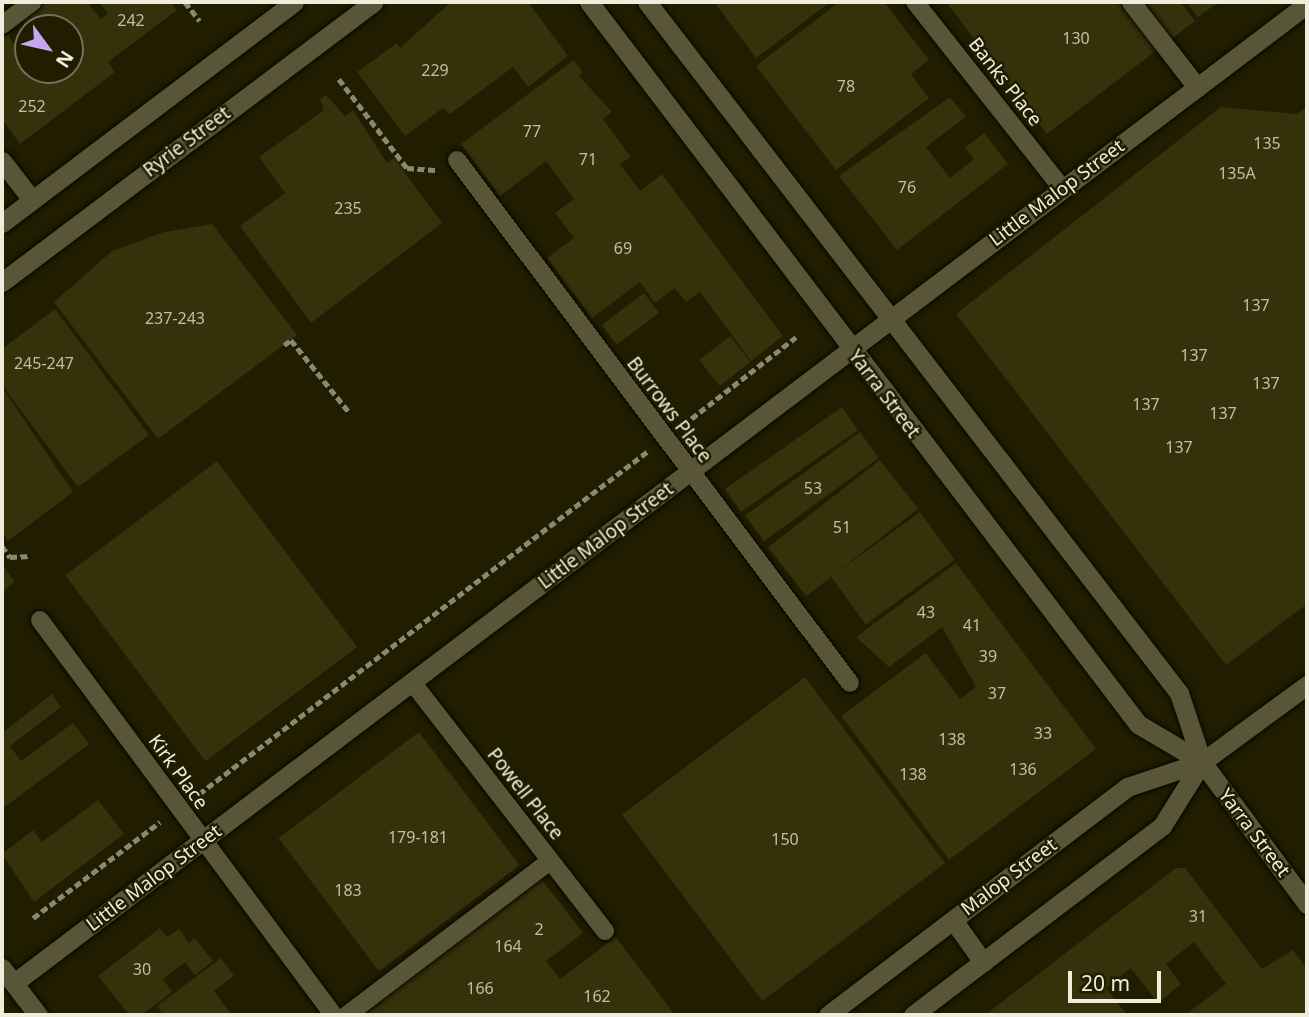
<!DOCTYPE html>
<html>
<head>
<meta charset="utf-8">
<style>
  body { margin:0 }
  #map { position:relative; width:1309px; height:1017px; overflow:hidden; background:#201d01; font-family:"Noto Sans",sans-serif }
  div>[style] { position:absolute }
  .building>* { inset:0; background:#34310b; transform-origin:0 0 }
  .path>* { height:4.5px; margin-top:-2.25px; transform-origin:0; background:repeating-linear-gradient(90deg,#8a8872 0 7px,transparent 0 10.5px) }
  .roads { filter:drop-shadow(0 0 2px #0a0700) drop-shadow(0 0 2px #0a0700) }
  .service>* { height:18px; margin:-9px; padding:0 9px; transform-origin:9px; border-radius:9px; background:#585636 }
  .pedestrian>* { height:19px; margin:-9.5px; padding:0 9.5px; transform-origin:9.5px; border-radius:9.5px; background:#585636 }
  .minor>* { height:19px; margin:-9.5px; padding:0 9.5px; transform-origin:9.5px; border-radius:9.5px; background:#585636 }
  .tertiary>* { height:19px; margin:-9.5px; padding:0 9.5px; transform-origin:9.5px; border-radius:9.5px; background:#585636 }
  .secondary>* { height:19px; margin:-9.5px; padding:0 9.5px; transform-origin:9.5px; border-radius:9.5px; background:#585636 }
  span { translate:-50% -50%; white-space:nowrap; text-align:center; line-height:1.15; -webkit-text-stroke:5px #201d01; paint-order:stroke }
  .number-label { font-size:16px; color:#c0bfa8 }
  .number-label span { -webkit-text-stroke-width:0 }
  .street-label { font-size:19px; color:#efeedd }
  .frame { position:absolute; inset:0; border:4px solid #efeedd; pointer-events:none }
  .north { position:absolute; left:14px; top:14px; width:70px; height:70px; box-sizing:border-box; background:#201d01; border:2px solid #737159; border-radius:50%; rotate:123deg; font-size:19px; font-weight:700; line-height:28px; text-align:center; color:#efeedd }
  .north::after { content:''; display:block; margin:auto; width:24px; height:32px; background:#c7a6ef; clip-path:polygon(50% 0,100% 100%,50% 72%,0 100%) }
  .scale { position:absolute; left:1068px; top:971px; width:93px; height:32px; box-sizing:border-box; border:4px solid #efeedd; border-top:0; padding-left:9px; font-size:21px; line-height:24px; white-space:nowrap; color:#efeedd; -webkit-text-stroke:5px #201d01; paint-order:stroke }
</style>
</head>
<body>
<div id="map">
  <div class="building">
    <div style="clip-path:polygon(46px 2px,87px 2px,101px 19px,108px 14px,99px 2px,171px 2px,177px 10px,108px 62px,115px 72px,20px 144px,2px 119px,2px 39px,8px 34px,28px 70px,70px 70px,70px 28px,27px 28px,22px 20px)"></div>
    <div style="clip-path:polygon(451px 2px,528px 2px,568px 56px,528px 87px,513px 67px,450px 114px,443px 108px,405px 136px,357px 72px,397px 43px,400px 48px)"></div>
    <div style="clip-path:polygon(714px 2px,830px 2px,756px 58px)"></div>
    <div style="clip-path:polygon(839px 2px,884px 2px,929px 60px,911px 74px,929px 98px,836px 170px,756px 66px)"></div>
    <div style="clip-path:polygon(946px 2px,1180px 2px,1195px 21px,1047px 134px)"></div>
    <div style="clip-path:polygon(1186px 2px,1219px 2px,1198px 17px)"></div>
    <div style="clip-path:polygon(574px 60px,583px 73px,579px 76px,612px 112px,603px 119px,631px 157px,620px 164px,640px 191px,662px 174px,783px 336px,751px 361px,700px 292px,686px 302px,675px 288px,655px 303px,640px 282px,592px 318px,547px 258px,574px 238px,555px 213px,574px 199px,546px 161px,500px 196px,461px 144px)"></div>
    <div style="clip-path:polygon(326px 95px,345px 116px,353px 110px,387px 163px,394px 158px,442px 223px,311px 323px,240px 226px,285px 193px,259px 157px,324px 110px,320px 99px)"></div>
    <div style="clip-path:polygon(950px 97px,966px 117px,926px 147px,950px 178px,974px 159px,965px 148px,984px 133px,1008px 164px,897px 250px,839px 176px)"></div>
    <div style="clip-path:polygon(1307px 106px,1307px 604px,1226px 665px,956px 314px,1221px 107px,1297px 114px)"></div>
    <div style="clip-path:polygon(212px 224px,297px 335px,158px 439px,54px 302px,112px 251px,164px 232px)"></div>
    <div style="left:644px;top:293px;width:25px;height:53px;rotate:53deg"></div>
    <div style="clip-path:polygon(55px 309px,149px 435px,78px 487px,2px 385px,2px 349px)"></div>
    <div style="left:730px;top:336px;width:33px;height:39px;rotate:52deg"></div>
    <div style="clip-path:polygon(2px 387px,73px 492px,8px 541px,2px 533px)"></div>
    <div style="left:842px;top:407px;width:28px;height:143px;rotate:55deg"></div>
    <div style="left:860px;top:432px;width:32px;height:142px;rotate:54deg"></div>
    <div style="left:880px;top:460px;width:62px;height:142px;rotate:52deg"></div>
    <div style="left:217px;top:461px;width:233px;height:190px;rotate:53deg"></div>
    <div style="left:920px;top:512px;width:59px;height:110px;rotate:54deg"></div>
    <div style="clip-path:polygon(956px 563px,1096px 749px,949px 860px,841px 716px,926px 653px,960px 699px,976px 687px,942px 627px,889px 667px,856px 637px)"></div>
    <div style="clip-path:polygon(2px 564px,15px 582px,2px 592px)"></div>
    <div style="left:805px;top:677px;width:233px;height:229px;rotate:53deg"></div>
    <div style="clip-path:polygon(52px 694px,61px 707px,10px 746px,21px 761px,73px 723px,89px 744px,2px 809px,2px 733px)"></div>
    <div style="left:419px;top:732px;width:167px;height:176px;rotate:53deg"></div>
    <div style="clip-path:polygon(98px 800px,124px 834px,34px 902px,2px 854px,33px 830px,42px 842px)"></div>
    <div style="clip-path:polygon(1176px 868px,1185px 868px,1262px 969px,1293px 950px,1307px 969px,1307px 1015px,1185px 1015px,1226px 984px,1194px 942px,1166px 964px,1181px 984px,1158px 1003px,1131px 968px,1106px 988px,1127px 1015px,985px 1015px)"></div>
    <div style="clip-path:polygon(539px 876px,583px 933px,546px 961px,560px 979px,616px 937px,675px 1015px,358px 1015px)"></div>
    <div style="clip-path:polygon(160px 928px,167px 937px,179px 929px,189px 943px,195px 938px,213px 961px,195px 975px,185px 962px,163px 979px,172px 992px,142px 1015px,129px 1015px,98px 976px)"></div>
    <div style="clip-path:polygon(221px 958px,234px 976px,214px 991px,232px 1015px,163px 1015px,157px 1006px)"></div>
  </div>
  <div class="path">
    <div style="left:185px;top:2px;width:24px;rotate:52deg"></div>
    <div style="left:339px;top:79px;width:112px;rotate:52.6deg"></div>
    <div style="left:407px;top:168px;width:31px;rotate:4deg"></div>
    <div style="left:284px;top:345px;width:9px;rotate:-36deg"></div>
    <div style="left:291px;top:340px;width:94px;rotate:51.1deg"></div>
    <div style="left:683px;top:425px;width:143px;rotate:-37.9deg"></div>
    <div style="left:2px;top:546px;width:14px;rotate:54deg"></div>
    <div style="left:10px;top:557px;width:20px;rotate:-3deg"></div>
    <div style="left:199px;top:794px;width:565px;rotate:-37.38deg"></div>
    <div style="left:33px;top:918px;width:159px;rotate:-37.1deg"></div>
  </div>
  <div class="roads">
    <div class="service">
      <div style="left:915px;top:2px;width:237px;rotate:51.7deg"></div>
      <div style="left:2px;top:25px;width:38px;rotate:-37deg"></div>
      <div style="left:457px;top:160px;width:654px;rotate:53.08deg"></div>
      <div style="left:40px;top:620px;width:492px;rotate:53.4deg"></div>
      <div style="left:412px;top:682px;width:315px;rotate:52.2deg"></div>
      <div style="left:347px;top:1015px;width:255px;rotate:-37.2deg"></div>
    </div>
    <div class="pedestrian">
      <div style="left:1131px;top:2px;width:108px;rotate:52.2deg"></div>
    </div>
    <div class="minor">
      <div style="left:2px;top:161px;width:49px;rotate:52.4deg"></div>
      <div style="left:14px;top:983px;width:1622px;rotate:-37.13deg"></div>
    </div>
    <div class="tertiary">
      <div style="left:589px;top:2px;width:907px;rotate:52.75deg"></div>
      <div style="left:1138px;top:724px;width:74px;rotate:30.7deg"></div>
      <div style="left:647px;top:2px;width:872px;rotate:52.41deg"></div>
      <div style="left:1179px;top:693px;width:73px;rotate:71.6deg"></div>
      <div style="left:1202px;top:762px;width:177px;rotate:53.5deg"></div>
      <div style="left:953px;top:920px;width:52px;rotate:54.5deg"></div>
      <div style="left:2px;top:968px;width:59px;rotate:52.5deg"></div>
      <div style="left:828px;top:1015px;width:376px;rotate:-37.3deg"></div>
      <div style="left:1127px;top:787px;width:79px;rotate:-18.4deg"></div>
      <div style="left:1202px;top:762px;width:130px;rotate:-36.3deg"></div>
      <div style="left:913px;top:1015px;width:313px;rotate:-37.2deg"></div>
      <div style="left:1162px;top:826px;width:75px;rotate:-58deg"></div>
    </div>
    <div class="secondary">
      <div style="left:2px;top:223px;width:366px;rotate:-37.1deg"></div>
      <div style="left:2px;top:282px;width:465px;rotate:-37deg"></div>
    </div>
  </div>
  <div class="number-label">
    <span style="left:131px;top:20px">242</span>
    <span style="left:1076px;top:38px">130</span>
    <span style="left:435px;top:70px">229</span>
    <span style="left:846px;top:86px">78</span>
    <span style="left:32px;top:106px">252</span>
    <span style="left:532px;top:131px">77</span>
    <span style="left:1267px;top:143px">135</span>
    <span style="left:588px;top:159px">71</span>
    <span style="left:1237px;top:173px">135A</span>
    <span style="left:907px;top:187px">76</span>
    <span style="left:348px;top:208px">235</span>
    <span style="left:623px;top:248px">69</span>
    <span style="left:1256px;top:305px">137</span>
    <span style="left:175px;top:318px">237-243</span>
    <span style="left:1194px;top:355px">137</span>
    <span style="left:44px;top:363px">245-247</span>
    <span style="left:1266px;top:383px">137</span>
    <span style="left:1146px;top:404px">137</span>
    <span style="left:1223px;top:413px">137</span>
    <span style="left:1179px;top:447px">137</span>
    <span style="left:813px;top:488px">53</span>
    <span style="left:842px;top:527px">51</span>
    <span style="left:926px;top:612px">43</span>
    <span style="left:972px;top:625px">41</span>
    <span style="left:988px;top:656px">39</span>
    <span style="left:997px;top:693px">37</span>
    <span style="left:1043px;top:733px">33</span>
    <span style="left:952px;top:739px">138</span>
    <span style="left:1023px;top:769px">136</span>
    <span style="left:913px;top:774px">138</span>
    <span style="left:418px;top:837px">179-181</span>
    <span style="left:785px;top:839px">150</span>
    <span style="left:348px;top:890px">183</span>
    <span style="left:1198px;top:916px">31</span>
    <span style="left:539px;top:929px">2</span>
    <span style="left:508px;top:946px">164</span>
    <span style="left:142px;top:969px">30</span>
    <span style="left:480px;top:988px">166</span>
    <span style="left:597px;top:996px">162</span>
  </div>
  <div class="street-label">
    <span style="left:1005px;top:82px;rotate:52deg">Banks Place</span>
    <span style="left:187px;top:142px;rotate:-37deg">Ryrie Street</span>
    <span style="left:1057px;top:193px;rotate:-37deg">Little Malop Street</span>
    <span style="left:884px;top:394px;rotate:53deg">Yarra Street</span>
    <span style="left:669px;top:410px;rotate:53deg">Burrows Place</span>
    <span style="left:606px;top:536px;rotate:-37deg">Little Malop Street</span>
    <span style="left:178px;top:772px;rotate:54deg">Kirk Place</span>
    <span style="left:525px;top:794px;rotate:52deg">Powell Place</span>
    <span style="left:1254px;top:833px;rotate:53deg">Yarra Street</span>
    <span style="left:1009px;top:877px;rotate:-37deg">Malop Street</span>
    <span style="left:154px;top:878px;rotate:-37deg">Little Malop Street</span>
  </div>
  <div class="frame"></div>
  <div class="north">N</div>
  <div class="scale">20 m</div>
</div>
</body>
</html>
